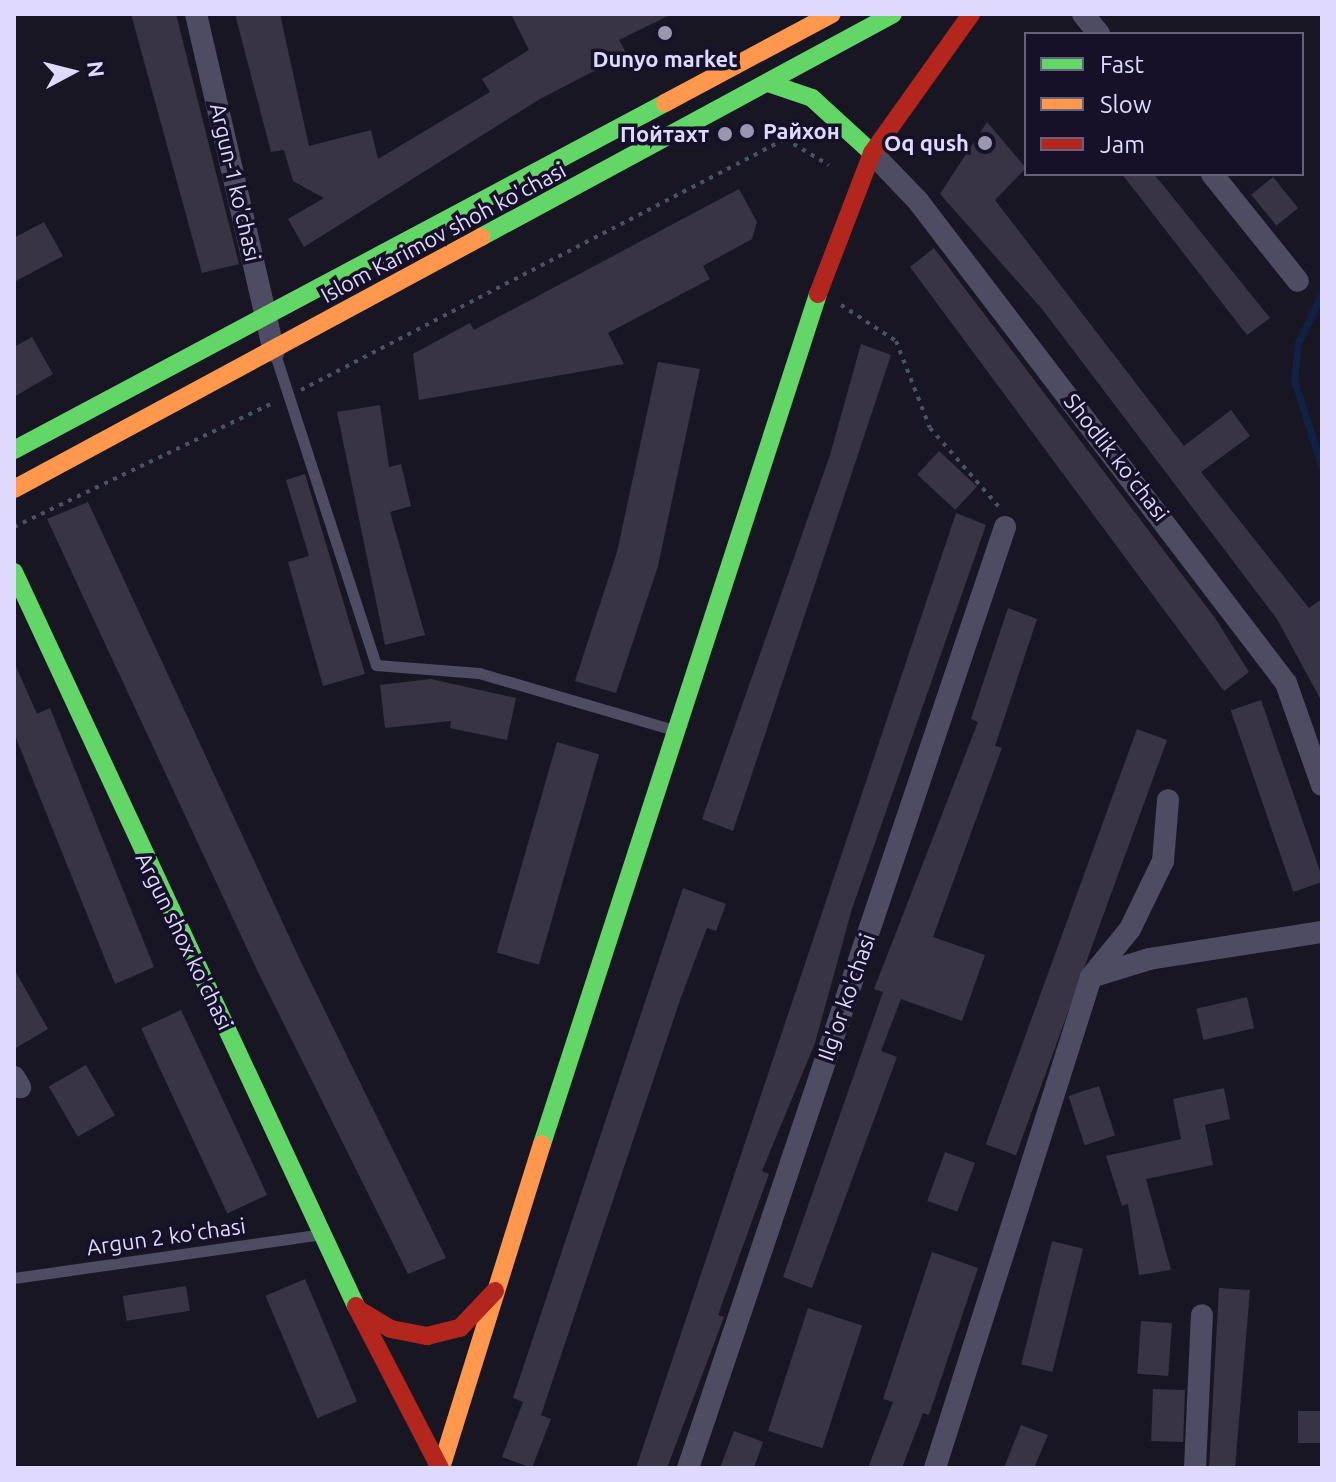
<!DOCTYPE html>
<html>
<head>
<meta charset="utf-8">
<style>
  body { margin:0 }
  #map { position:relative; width:1336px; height:1482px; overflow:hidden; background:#191623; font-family:Ubuntu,sans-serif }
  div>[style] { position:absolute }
  .stream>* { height:7px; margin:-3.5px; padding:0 3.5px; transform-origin:3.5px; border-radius:3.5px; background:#102146 }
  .building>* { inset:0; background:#383444; transform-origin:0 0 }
  .path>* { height:4px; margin-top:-2px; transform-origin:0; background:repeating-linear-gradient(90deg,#495462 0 4px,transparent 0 10px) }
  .lane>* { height:11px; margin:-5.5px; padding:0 5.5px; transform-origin:5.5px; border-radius:5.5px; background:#4e4c63 }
  .street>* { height:22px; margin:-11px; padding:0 11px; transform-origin:11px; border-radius:11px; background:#4e4c63 }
  .fast>* { height:18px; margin:-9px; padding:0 9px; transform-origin:9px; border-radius:9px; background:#63d668 }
  .slow>* { height:18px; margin:-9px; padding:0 9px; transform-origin:9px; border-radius:9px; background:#ff974d }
  .jam>* { height:18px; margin:-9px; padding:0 9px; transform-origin:9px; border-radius:9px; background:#b3261e }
  .dots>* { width:22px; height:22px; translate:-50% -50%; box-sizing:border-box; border:4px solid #161128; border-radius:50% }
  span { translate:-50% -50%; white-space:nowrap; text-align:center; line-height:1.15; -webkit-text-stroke:7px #161128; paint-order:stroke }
  .poi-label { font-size:22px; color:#dfdafd; font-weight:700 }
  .left { translate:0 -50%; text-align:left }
  .right { translate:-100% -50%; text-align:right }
  .street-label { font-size:22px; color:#dfdafd }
  .frame { position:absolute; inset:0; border:16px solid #dfdafd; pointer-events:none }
  .legend { position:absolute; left:1024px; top:32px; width:280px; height:144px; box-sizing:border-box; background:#161128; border:2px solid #66617d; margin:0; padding:10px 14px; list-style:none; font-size:24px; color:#dfdafd }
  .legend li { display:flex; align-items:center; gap:16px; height:40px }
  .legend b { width:40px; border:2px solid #66617d }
  .north { position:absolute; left:32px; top:32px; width:80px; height:80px; -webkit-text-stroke:6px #161128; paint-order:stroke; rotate:83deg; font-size:22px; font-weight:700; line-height:32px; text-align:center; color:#dfdafd }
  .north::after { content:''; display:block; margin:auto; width:28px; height:36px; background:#dfdafd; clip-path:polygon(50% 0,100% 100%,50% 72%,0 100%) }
</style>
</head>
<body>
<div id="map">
  <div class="stream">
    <div style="left:1322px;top:293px;width:55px;rotate:115.6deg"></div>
    <div style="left:1298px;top:343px;width:37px;rotate:96deg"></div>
    <div style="left:1294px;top:380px;width:91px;rotate:72.2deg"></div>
  </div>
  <div class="building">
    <div style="clip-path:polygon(131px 14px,176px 14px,239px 264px,202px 273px)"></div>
    <div style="clip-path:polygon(235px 14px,280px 14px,309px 146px,371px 130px,378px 159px,490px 92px,482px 79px,529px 50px,511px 14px,672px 14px,619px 40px,627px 54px,540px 99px,304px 247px,288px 219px,324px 198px,293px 181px,284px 150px,271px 152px)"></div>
    <div style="clip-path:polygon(987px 122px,1026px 168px,995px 200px,1184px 446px,1231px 410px,1250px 436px,1201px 472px,1309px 608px,1322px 599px,1322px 702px,1277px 619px,1042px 309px,940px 194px)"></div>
    <div style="clip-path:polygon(1122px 174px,1154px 174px,1270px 318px,1247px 335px)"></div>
    <div style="left:1273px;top:177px;width:40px;height:28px;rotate:51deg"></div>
    <div style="clip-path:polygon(739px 189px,757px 222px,752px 239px,703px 266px,710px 279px,608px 333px,624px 364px,419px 400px,413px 354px,470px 323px,474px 330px)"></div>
    <div style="clip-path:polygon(44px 222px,63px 256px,14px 282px,14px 238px)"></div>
    <div style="clip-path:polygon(934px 248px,1215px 618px,1249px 672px,1224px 691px,910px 267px)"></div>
    <div style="clip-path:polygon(32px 337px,53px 374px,14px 397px,14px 347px)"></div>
    <div style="clip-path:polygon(861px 344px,891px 355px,733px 831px,702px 819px,830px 455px)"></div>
    <div style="clip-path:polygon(658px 362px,700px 369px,658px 566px,616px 693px,575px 681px,617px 552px)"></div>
    <div style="clip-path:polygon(380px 405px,389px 467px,401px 464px,411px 506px,390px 512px,425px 635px,385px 645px,337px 412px)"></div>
    <div style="left:939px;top:451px;width:52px;height:32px;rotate:43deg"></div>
    <div style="clip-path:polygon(305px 474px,365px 674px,323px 686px,288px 562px,309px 556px,286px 480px)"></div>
    <div style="clip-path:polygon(88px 502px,301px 962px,446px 1258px,408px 1274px,257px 970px,47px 519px)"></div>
    <div style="clip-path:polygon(956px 513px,986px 525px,852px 909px,815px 1043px,762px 1171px,769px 1174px,718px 1315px,724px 1317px,667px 1468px,636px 1468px)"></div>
    <div style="clip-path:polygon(1008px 608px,1037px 619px,995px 746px,1002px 748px,933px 937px,985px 955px,962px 1021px,901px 999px,881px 1051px,897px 1057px,812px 1288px,783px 1277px,883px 992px,874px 989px,978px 722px,971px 719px)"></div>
    <div style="clip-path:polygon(14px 662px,37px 714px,50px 708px,154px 967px,115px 984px,14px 733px)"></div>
    <div style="clip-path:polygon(431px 679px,516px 698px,507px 740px,450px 728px,451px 721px,385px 728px,380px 685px)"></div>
    <div style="left:1261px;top:700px;width:192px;height:32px;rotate:71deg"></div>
    <div style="left:1137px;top:729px;width:32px;height:442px;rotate:20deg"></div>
    <div style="left:557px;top:742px;width:44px;height:219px;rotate:16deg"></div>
    <div style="clip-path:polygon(683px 888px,726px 904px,716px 931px,707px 928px,680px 1000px,541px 1415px,551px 1419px,532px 1468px,502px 1457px,523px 1402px,513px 1398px)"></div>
    <div style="clip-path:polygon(14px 969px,48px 1029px,14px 1049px)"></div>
    <div style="left:1247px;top:997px;width:32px;height:52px;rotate:77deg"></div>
    <div style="left:181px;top:1010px;width:204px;height:44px;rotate:65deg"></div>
    <div style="left:86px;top:1065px;width:58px;height:43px;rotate:60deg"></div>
    <div style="left:1099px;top:1086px;width:52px;height:32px;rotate:72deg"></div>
    <div style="clip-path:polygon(1224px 1088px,1230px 1119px,1205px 1125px,1213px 1165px,1146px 1179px,1171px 1270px,1139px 1275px,1128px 1204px,1122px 1206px,1106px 1156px,1181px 1139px,1173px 1099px)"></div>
    <div style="left:945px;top:1152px;width:32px;height:52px;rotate:20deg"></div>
    <div style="left:1052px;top:1241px;width:32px;height:127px;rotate:14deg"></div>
    <div style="clip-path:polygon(932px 1252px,978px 1268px,929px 1415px,923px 1413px,902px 1468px,868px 1468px,893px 1402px,883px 1399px)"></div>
    <div style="left:305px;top:1279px;width:133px;height:43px;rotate:67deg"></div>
    <div style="left:186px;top:1286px;width:25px;height:64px;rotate:81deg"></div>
    <div style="clip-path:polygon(1219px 1288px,1250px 1290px,1235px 1468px,1209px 1468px)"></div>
    <div style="left:808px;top:1308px;width:57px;height:129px;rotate:18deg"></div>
    <div style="left:1141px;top:1321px;width:31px;height:53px;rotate:4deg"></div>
    <div style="left:1153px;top:1389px;width:32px;height:52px;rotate:2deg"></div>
    <div style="left:1298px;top:1411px;width:24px;height:32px"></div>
    <div style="clip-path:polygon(1021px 1425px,1048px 1435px,1034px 1468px,1004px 1468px)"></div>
    <div style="clip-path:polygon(734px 1431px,763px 1442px,754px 1468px,720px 1468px)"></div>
  </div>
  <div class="path">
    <div style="left:841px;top:305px;width:66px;rotate:33.2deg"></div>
    <div style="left:896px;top:341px;width:93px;rotate:68.7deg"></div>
    <div style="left:930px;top:428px;width:108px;rotate:48.8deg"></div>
    <div style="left:301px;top:390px;width:545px;rotate:-27.41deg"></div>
    <div style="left:785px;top:139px;width:51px;rotate:30.6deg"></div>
    <div style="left:14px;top:527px;width:289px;rotate:-25.6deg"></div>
  </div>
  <div class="lane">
    <div style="left:274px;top:351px;width:330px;rotate:72deg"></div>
    <div style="left:376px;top:665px;width:103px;rotate:4.4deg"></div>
    <div style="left:479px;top:673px;width:196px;rotate:16.3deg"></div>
    <div style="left:14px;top:1278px;width:311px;rotate:-8.1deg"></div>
  </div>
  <div class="street">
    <div style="left:196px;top:14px;width:346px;rotate:77deg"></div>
    <div style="left:1083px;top:14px;width:26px;rotate:51deg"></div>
    <div style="left:872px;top:153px;width:66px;rotate:46.2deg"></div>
    <div style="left:918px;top:201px;width:606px;rotate:52.64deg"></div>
    <div style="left:1286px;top:683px;width:108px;rotate:70.6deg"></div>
    <div style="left:1212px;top:174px;width:137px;rotate:51.2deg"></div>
    <div style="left:1091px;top:977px;width:61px;rotate:-17.2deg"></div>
    <div style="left:1149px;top:959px;width:175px;rotate:-8.9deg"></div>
    <div style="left:14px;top:1077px;width:12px;rotate:59deg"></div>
    <div style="left:688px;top:1468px;width:993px;rotate:-71.38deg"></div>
    <div style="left:935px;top:1468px;width:515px;rotate:-72.37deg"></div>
    <div style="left:1091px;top:977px;width:62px;rotate:-50.9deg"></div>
    <div style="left:1130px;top:929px;width:76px;rotate:-64.1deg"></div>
    <div style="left:1163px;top:861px;width:61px;rotate:-85.3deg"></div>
    <div style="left:1195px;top:1468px;width:153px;rotate:-87.4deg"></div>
  </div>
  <div class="fast">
    <div style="left:768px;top:83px;width:46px;rotate:18.8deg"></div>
    <div style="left:812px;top:98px;width:81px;rotate:42.5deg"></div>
    <div style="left:481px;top:237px;width:468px;rotate:-28.4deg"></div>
    <div style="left:14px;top:450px;width:738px;rotate:-28.06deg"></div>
    <div style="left:14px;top:572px;width:810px;rotate:65.02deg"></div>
    <div style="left:542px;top:1144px;width:894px;rotate:-72.01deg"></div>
  </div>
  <div class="slow">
    <div style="left:665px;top:103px;width:189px;rotate:-28.1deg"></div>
    <div style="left:14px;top:489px;width:531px;rotate:-28.35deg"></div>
    <div style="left:441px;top:1468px;width:339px;rotate:-72.7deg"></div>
  </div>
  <div class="jam">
    <div style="left:818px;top:294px;width:151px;rotate:-69deg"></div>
    <div style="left:872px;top:153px;width:171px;rotate:-54.5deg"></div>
    <div style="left:356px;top:1306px;width:182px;rotate:62.6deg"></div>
    <div style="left:359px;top:1310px;width:37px;rotate:31deg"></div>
    <div style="left:391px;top:1329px;width:37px;rotate:11deg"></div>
    <div style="left:427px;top:1336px;width:34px;rotate:-14deg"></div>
    <div style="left:460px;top:1328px;width:51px;rotate:-46.6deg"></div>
  </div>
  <div class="dots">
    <div style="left:665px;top:33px;background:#9a95b1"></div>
    <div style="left:747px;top:131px;background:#9a95b1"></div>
    <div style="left:725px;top:134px;background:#9a95b1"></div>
    <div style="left:985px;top:143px;background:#9a95b1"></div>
  </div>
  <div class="poi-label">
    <span style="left:665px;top:59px">Dunyo market</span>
    <span class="left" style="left:763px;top:131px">Райхон</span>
    <span class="right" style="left:709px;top:134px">Пойтахт</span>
    <span class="right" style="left:969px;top:143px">Oq qush</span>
  </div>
  <div class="street-label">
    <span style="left:236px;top:182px;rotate:77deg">Argun-1 ko'chasi</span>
    <span style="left:443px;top:232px;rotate:-28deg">Islom Karimov shoh ko'chasi</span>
    <span style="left:1117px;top:457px;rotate:52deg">Shodlik ko'chasi</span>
    <span style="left:185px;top:941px;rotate:64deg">Argun shox ko'chasi</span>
    <span style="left:846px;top:997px;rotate:-71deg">Ilg'or ko'chasi</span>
    <span style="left:166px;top:1236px;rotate:-8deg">Argun 2 ko'chasi</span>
  </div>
  <div class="frame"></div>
  <ul class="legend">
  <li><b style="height:10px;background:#63d668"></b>Fast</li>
  <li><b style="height:10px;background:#ff974d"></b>Slow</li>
  <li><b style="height:10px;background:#b3261e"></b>Jam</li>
  </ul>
  <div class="north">N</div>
</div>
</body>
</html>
